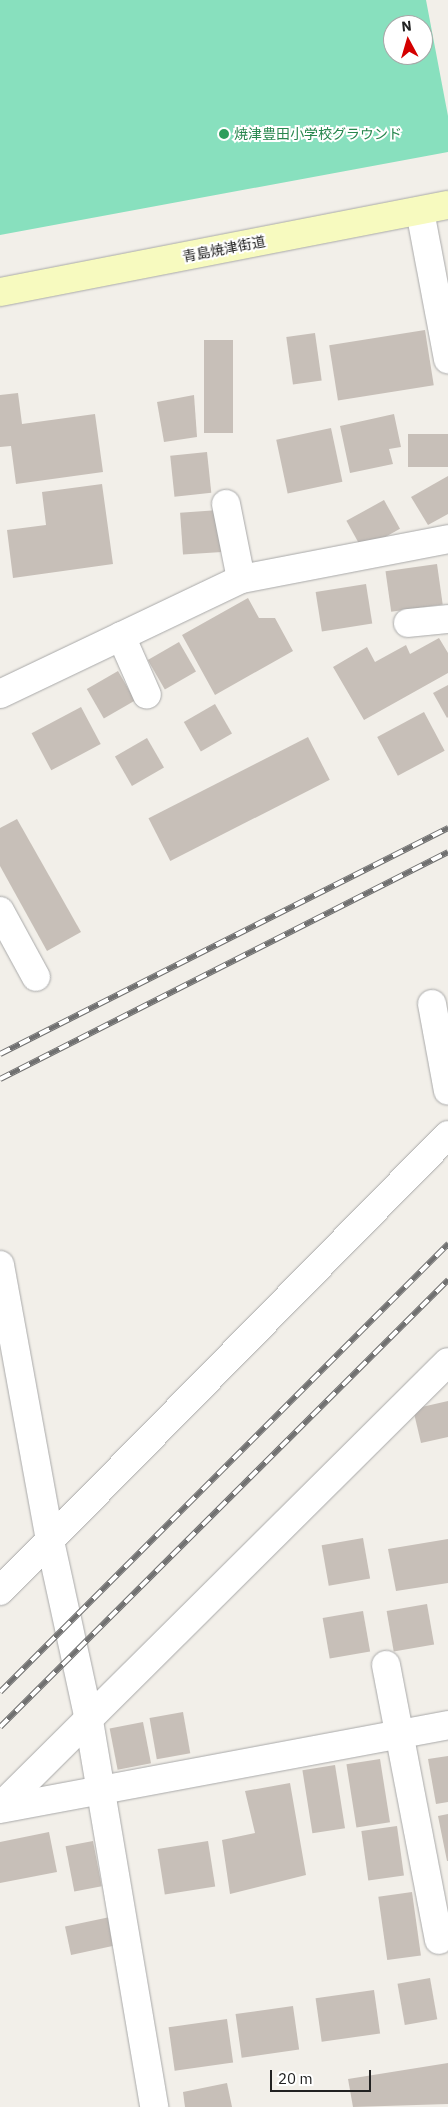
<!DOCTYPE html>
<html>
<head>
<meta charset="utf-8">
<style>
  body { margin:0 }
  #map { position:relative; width:448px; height:2107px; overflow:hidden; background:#f2efe9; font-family:"IBM Plex Sans","Noto Sans JP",sans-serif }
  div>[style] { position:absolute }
  .pitch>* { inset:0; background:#88e0be }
  .building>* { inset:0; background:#c7bfb8; transform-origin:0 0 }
  .roads { filter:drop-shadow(0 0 1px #a9a9a9) drop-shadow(0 0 1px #a9a9a9) }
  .street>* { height:28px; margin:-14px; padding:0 14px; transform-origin:14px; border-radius:14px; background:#fff }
  .secondary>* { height:28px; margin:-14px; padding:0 14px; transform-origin:14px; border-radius:14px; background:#f7fabf }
  .rail>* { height:5.5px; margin-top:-2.75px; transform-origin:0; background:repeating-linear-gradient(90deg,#fff 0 11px,#707070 0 22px); box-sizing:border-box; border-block:1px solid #707070 }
  .dots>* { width:14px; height:14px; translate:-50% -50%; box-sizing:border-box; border:2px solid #fff; border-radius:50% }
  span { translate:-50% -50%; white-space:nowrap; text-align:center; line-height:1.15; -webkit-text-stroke:4px #fff; paint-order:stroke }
  .leisure-label { font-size:14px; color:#27864d }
  .left { translate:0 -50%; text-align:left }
  .street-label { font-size:14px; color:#222 }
  .north { position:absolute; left:383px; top:15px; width:50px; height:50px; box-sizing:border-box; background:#fff; border:1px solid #a7a7a7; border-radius:50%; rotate:354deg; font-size:14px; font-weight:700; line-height:20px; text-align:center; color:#222 }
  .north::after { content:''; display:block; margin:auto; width:18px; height:22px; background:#d40000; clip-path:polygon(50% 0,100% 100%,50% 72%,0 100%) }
  .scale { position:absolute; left:270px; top:2070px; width:101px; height:22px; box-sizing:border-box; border:2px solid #222; border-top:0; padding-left:6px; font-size:15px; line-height:18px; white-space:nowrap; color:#222; -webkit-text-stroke:4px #fff; paint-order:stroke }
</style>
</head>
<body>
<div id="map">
  <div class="pitch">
    <div style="clip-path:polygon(evenodd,0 0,426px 0,448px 116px,448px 152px,0 235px,0 0,393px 25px,423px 25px,423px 55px,393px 55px,393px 25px)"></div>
  </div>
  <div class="building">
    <div style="left:425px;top:330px;width:56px;height:97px;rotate:81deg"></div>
    <div style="left:315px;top:333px;width:48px;height:29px;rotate:82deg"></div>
    <div style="left:204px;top:340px;width:29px;height:93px"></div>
    <div style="clip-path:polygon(18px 393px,22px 424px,95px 414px,103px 472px,16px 484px,11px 446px,0 447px,0 395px)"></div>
    <div style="clip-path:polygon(194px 395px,197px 437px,164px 442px,157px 402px)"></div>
    <div style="clip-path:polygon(394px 414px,401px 447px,389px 449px,393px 464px,350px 473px,340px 426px)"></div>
    <div style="left:331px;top:428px;width:55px;height:56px;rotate:78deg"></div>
    <div style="left:448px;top:434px;width:33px;height:40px;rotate:90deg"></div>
    <div style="left:207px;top:452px;width:41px;height:37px;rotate:84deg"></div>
    <div style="clip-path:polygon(448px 476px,448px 514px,428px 525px,411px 497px)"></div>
    <div style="clip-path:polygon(102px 484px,113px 564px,13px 578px,7px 530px,46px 525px,42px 492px)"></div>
    <div style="left:384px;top:500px;width:33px;height:43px;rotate:61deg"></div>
    <div style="left:219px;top:510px;width:42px;height:39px;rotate:86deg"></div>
    <div style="left:437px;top:564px;width:41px;height:52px;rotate:82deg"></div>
    <div style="left:366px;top:584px;width:40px;height:51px;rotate:81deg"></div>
    <div style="clip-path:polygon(248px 598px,259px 618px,275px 618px,293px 651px,215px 695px,182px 635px)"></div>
    <div style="clip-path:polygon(439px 638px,448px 653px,448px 673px,364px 720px,333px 667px,367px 647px,375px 662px,406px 645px,410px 654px)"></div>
    <div style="left:179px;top:642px;width:34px;height:36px;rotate:60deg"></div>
    <div style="left:118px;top:671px;width:34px;height:36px;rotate:60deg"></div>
    <div style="clip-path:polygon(448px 685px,448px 717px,447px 718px,433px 693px)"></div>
    <div style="left:215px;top:704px;width:34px;height:36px;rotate:60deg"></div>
    <div style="left:81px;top:707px;width:42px;height:56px;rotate:62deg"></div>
    <div style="left:424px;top:712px;width:44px;height:53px;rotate:62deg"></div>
    <div style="left:308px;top:737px;width:48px;height:179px;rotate:63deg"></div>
    <div style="left:147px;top:738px;width:34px;height:37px;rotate:60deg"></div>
    <div style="clip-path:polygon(17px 819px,81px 932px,47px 951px,0 866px,0 828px)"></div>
    <div style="clip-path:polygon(448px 1401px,448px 1437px,421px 1443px,413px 1409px)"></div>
    <div style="left:363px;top:1538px;width:41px;height:42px;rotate:80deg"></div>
    <div style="clip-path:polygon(448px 1539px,448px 1583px,396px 1591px,388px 1549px)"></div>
    <div style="left:427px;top:1604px;width:41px;height:41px;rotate:80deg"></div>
    <div style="left:363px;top:1611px;width:41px;height:41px;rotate:80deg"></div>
    <div style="left:183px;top:1712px;width:42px;height:34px;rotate:80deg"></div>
    <div style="left:143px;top:1722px;width:42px;height:34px;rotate:79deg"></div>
    <div style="clip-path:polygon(448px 1756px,448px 1802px,436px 1804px,428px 1759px)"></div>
    <div style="left:380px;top:1759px;width:64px;height:34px;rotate:81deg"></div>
    <div style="left:335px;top:1765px;width:64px;height:33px;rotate:81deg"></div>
    <div style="clip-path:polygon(290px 1783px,306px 1875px,230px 1894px,222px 1840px,255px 1833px,245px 1791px)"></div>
    <div style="clip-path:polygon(448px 1814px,448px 1861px,447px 1861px,438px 1816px)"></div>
    <div style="left:397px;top:1826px;width:50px;height:36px;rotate:82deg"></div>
    <div style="clip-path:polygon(49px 1832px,57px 1872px,0 1883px,0 1842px)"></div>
    <div style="left:93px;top:1841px;width:46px;height:28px;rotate:79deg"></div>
    <div style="left:208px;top:1841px;width:46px;height:51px;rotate:81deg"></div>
    <div style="left:412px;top:1892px;width:64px;height:34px;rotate:82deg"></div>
    <div style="left:110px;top:1917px;width:29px;height:46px;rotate:78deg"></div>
    <div style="left:430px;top:1978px;width:42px;height:33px;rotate:80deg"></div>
    <div style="left:374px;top:1990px;width:44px;height:59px;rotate:82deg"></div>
    <div style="left:293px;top:2006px;width:44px;height:58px;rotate:82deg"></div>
    <div style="left:227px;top:2019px;width:44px;height:59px;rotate:82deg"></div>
    <div style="clip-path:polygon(448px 2063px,448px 2104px,353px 2107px,348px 2079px)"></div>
    <div style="clip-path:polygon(227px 2083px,232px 2107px,185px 2107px,183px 2092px)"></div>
  </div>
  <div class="roads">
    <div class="street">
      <div style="left:420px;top:211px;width:151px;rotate:79.3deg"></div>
      <div style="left:226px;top:504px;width:76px;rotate:78.7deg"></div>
      <div style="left:408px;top:623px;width:40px;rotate:-5.7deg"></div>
      <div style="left:121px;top:636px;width:64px;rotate:66.2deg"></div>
      <div style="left:0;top:694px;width:267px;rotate:-25.5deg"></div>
      <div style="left:241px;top:579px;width:211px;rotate:-10.9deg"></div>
      <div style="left:0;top:911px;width:75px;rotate:61.4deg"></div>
      <div style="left:432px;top:1004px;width:88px;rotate:79.6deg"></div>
      <div style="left:0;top:1265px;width:280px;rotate:79.7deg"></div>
      <div style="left:50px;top:1541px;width:178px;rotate:77.7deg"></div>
      <div style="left:88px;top:1715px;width:398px;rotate:80.4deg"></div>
      <div style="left:0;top:1591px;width:639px;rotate:-45.51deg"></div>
      <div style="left:386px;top:1665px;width:280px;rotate:79.1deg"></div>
      <div style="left:0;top:1807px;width:631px;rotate:-44.81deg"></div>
      <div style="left:0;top:1809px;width:456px;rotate:-10.6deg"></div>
    </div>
    <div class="secondary">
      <div style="left:0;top:292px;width:456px;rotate:-11deg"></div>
    </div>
  </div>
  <div class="rail">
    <div style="left:0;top:1054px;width:502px;rotate:-26.77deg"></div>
    <div style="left:0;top:1079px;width:502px;rotate:-26.87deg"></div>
    <div style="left:0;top:1692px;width:634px;rotate:-45deg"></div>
    <div style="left:0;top:1727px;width:633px;rotate:-44.94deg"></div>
  </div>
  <div class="dots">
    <div style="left:224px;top:134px;background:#2e9e5b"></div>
  </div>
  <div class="leisure-label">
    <span class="left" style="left:234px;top:134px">焼津豊田小学校グラウンド</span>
  </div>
  <div class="street-label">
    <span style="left:224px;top:249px;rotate:-11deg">青島焼津街道</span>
  </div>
  <div class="north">N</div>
  <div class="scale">20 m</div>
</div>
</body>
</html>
